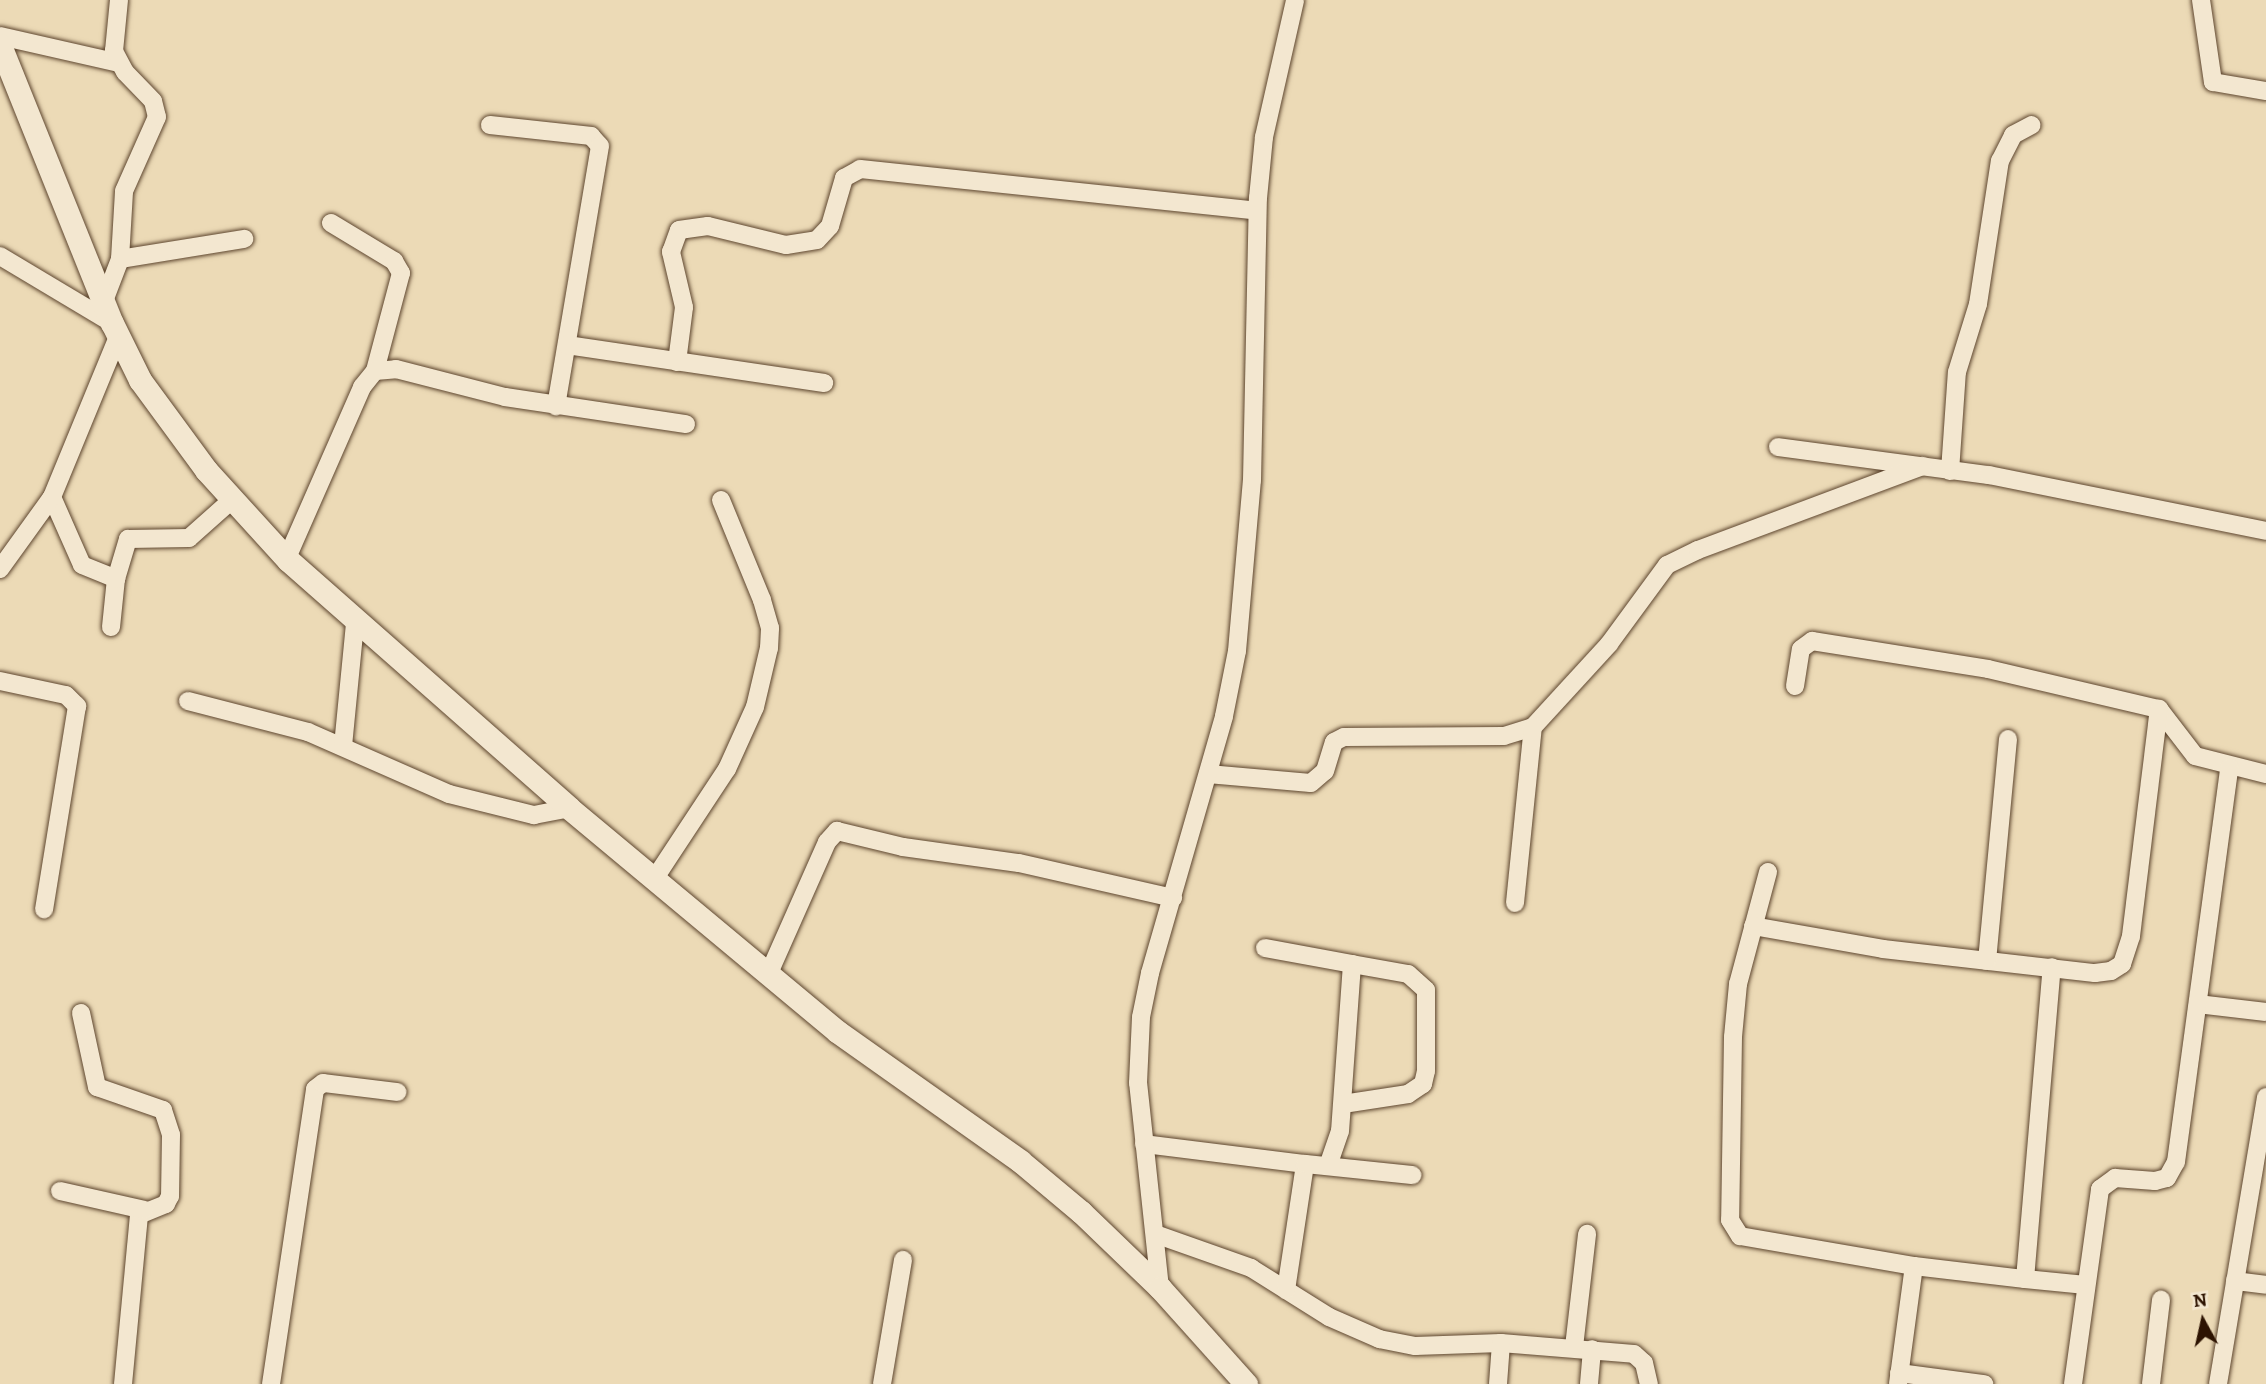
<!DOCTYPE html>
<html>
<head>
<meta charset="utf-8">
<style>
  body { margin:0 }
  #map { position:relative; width:2266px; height:1384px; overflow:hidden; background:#ecdab6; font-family:Alegreya,serif }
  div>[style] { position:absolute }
  .roads { filter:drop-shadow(0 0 2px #5d452e) drop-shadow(0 0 2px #5d452e) }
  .minor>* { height:18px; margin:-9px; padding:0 9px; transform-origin:9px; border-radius:9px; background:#f3e7d0 }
  .tertiary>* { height:23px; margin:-11.5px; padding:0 11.5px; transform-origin:11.5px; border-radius:11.5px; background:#f3e7d0 }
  span { translate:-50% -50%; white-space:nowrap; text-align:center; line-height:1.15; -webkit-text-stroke:5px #f3e7d0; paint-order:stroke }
  .north { position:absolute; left:2168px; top:1286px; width:70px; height:70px; -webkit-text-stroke:5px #f3e7d0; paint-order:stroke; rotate:352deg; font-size:19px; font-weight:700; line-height:28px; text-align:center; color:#2d1301 }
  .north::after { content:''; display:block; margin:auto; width:24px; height:32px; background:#2d1301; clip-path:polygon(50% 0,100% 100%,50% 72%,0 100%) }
</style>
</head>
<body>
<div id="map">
  <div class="roads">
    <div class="minor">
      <div style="left:2201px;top:0;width:83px;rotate:81.7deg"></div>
      <div style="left:2213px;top:82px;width:54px;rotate:9.6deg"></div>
      <div style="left:0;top:36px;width:122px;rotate:12.8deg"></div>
      <div style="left:490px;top:125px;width:102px;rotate:6.2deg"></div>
      <div style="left:591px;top:136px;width:13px;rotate:48deg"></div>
      <div style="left:600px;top:146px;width:264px;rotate:99.6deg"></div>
      <div style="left:331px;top:223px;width:74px;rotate:31.1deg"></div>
      <div style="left:394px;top:261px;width:14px;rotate:60deg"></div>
      <div style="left:401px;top:273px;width:101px;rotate:104.9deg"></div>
      <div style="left:0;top:256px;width:131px;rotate:30.9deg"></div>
      <div style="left:120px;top:259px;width:126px;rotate:-9.2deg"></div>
      <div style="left:104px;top:301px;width:45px;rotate:-69.1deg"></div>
      <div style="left:120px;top:259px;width:68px;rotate:-86.6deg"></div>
      <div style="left:124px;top:191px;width:81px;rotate:-66deg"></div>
      <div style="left:157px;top:117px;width:16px;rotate:-104deg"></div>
      <div style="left:153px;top:101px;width:40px;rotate:-134deg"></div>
      <div style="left:125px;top:72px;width:24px;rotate:-118deg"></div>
      <div style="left:114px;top:51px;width:51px;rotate:-84.4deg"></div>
      <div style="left:567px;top:345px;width:260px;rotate:8.4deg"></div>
      <div style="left:677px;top:362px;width:55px;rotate:-82.7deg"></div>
      <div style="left:684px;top:307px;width:57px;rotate:-103.3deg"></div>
      <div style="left:671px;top:252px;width:23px;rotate:-70deg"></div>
      <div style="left:679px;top:230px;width:29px;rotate:-8deg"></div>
      <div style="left:708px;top:226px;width:80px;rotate:13.7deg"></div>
      <div style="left:786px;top:245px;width:31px;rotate:-9deg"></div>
      <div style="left:817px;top:240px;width:19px;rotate:-47deg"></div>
      <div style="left:830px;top:226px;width:50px;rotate:-73.7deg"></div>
      <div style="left:844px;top:178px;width:18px;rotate:-29deg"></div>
      <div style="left:860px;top:169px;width:399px;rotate:6deg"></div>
      <div style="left:1778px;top:447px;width:213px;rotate:7.6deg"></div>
      <div style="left:1989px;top:475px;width:283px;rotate:11.4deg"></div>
      <div style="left:1950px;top:471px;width:99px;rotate:-86deg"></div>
      <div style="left:1957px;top:372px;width:71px;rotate:-72.8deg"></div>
      <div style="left:1978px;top:304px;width:145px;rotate:-81.3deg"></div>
      <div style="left:2000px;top:161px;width:29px;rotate:-63deg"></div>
      <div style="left:2013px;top:135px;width:21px;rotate:-28deg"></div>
      <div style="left:52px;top:497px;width:74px;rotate:66.2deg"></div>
      <div style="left:82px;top:565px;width:37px;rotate:22deg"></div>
      <div style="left:287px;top:558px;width:187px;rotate:-66.3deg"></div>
      <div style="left:362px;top:387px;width:21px;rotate:-51deg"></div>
      <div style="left:375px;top:371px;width:21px;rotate:-5deg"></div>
      <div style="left:396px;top:369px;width:113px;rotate:14.4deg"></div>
      <div style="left:505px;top:397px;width:183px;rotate:8.5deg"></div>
      <div style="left:0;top:569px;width:89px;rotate:-54.2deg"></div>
      <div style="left:52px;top:497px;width:173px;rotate:-67.6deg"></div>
      <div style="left:111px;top:627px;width:48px;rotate:-84.1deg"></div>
      <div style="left:116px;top:579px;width:42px;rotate:-73.3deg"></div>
      <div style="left:128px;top:539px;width:61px;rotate:-0.9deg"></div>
      <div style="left:189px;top:538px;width:59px;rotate:-41.6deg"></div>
      <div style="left:0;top:681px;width:67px;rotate:12deg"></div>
      <div style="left:66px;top:695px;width:16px;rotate:45deg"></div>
      <div style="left:77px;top:706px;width:206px;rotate:99.2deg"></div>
      <div style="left:1795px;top:686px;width:37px;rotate:-81deg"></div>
      <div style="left:1801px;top:649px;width:14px;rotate:-36deg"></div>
      <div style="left:1812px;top:641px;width:178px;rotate:9deg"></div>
      <div style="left:1988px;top:669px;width:176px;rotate:13.2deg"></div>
      <div style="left:2159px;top:709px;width:59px;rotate:52.5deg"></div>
      <div style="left:2195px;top:756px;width:73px;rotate:14.2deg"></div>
      <div style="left:188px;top:701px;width:124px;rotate:14.5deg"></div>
      <div style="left:308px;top:732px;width:154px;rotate:23.7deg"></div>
      <div style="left:449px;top:794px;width:88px;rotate:13.9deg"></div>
      <div style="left:534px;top:815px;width:36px;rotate:-11deg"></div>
      <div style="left:343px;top:746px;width:124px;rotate:-84.4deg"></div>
      <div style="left:1208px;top:774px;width:103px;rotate:5deg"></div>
      <div style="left:1311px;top:783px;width:18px;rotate:-41deg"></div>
      <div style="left:1325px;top:771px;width:30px;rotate:-73deg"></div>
      <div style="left:1334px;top:742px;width:11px;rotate:-27deg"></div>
      <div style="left:1344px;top:737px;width:160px;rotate:-0.4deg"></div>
      <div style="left:1504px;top:736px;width:30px;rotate:-17deg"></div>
      <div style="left:1533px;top:727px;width:113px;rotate:-47.5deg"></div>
      <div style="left:1609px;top:644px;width:98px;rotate:-53.7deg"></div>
      <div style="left:1667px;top:565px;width:34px;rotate:-26deg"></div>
      <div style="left:1698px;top:550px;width:240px;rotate:-20.5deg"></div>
      <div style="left:1768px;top:872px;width:116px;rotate:105deg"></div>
      <div style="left:1738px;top:984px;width:53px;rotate:95.4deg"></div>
      <div style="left:1733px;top:1037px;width:183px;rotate:90.9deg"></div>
      <div style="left:1730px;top:1220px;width:19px;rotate:58deg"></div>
      <div style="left:1740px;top:1236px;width:177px;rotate:9.8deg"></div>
      <div style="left:1914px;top:1266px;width:112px;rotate:6.7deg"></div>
      <div style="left:2025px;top:1279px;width:313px;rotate:-85.1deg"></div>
      <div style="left:655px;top:878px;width:131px;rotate:-56.6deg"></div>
      <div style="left:727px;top:769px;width:68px;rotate:-65.7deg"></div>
      <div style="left:755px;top:707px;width:61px;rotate:-76.7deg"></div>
      <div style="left:769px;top:648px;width:20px;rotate:-87deg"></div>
      <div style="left:770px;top:628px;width:29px;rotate:-106deg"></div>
      <div style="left:762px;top:600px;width:108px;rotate:-112.3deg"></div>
      <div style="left:1515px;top:903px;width:177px;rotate:-84.2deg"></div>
      <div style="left:1753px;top:926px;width:132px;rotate:10deg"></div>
      <div style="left:1883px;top:949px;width:213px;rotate:6.5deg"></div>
      <div style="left:2095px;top:973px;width:16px;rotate:-7deg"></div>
      <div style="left:2111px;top:971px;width:13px;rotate:-32deg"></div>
      <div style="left:2122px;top:964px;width:29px;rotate:-72deg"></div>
      <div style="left:2131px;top:936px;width:229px;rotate:-83deg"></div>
      <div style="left:1265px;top:948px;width:88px;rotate:10.4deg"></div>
      <div style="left:1352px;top:964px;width:167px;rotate:94.1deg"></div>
      <div style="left:1340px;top:1131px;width:37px;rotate:109deg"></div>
      <div style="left:1987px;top:961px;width:223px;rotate:-84.6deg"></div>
      <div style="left:769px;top:973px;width:143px;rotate:-66.1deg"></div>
      <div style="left:827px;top:842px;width:15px;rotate:-48deg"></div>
      <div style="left:837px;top:831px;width:68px;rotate:13.6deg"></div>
      <div style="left:903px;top:847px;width:117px;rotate:7.9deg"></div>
      <div style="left:1019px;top:863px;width:158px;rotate:12.8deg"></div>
      <div style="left:2198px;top:1004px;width:68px;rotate:6.7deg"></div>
      <div style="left:81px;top:1013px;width:76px;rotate:77.8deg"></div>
      <div style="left:97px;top:1087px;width:70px;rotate:19.2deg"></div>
      <div style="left:163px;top:1110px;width:26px;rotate:72deg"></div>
      <div style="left:171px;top:1135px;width:61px;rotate:90.9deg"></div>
      <div style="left:170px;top:1196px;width:9px;rotate:117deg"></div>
      <div style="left:166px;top:1204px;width:29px;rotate:158deg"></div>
      <div style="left:139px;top:1215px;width:170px;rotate:95.4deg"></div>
      <div style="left:1343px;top:1104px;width:66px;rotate:-8.7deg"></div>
      <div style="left:1408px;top:1094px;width:18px;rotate:-34deg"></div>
      <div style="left:1423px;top:1084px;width:13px;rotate:-77deg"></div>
      <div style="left:1426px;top:1071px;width:81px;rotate:-90deg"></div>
      <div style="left:1426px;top:990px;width:24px;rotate:-138deg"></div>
      <div style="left:1408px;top:974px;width:57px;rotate:-169.9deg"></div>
      <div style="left:1144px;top:1144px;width:162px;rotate:7.1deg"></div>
      <div style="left:60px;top:1191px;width:86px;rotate:12.7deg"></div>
      <div style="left:1158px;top:1235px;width:99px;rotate:19.5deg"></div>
      <div style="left:1251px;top:1268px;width:92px;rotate:32.1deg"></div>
      <div style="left:1329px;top:1317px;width:55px;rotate:23.7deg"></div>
      <div style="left:1379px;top:1339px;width:37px;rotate:11deg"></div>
      <div style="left:1415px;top:1346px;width:86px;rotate:-2deg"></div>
      <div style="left:1501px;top:1343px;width:133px;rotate:4.7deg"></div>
      <div style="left:1634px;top:1354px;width:13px;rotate:42deg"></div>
      <div style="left:1644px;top:1363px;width:22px;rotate:77deg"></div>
      <div style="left:2025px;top:1279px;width:61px;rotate:5.6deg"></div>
      <div style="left:2235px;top:1281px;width:31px;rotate:7deg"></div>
      <div style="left:1160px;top:1288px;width:206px;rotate:-96.1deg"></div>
      <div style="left:1138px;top:1083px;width:66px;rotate:-87.4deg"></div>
      <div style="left:1141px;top:1017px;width:45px;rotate:-78.4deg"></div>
      <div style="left:1150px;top:973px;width:267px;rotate:-73.9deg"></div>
      <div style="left:1224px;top:716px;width:66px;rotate:-78.7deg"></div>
      <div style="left:1237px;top:651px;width:172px;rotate:-85deg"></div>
      <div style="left:1252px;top:480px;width:282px;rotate:-88.8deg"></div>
      <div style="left:1258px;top:198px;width:61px;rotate:-84.4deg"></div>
      <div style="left:1264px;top:137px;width:140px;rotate:-77.2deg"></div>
      <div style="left:1286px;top:1290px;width:127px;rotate:-81.4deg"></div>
      <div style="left:1305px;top:1164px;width:108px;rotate:5.9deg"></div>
      <div style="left:1574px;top:1347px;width:114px;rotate:-83.4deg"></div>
      <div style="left:1899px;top:1373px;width:86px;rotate:7.4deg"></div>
      <div style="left:271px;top:1384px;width:298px;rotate:-81.5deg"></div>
      <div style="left:315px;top:1089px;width:10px;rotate:-37deg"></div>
      <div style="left:323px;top:1083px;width:75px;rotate:6.9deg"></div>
      <div style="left:882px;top:1384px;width:126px;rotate:-80.4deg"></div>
      <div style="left:1498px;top:1384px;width:41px;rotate:-85.8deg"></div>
      <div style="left:1589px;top:1384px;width:35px;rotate:-85deg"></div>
      <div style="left:1898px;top:1384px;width:119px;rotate:-82.3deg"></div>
      <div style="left:2073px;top:1384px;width:197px;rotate:-82.1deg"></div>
      <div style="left:2100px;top:1189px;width:19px;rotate:-36deg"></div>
      <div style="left:2115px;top:1178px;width:40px;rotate:4.3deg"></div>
      <div style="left:2155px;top:1181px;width:12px;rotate:-14deg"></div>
      <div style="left:2167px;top:1178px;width:18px;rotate:-61deg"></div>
      <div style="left:2176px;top:1162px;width:398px;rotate:-82.3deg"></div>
      <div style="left:2151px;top:1384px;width:85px;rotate:-83.2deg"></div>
      <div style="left:2218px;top:1384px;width:291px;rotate:-80.5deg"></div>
    </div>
    <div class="tertiary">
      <div style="left:0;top:45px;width:300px;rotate:68.1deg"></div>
      <div style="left:112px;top:323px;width:64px;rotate:63.8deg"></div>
      <div style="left:140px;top:380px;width:112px;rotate:53.7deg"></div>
      <div style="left:206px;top:470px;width:122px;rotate:47.7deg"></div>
      <div style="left:288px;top:560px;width:375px;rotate:41.4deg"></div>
      <div style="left:569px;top:808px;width:350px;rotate:39.8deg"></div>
      <div style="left:838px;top:1032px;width:223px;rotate:35.3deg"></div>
      <div style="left:1020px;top:1161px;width:80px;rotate:39.9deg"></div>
      <div style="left:1081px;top:1212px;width:110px;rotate:43.9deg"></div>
      <div style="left:1160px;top:1288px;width:129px;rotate:48.1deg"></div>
    </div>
  </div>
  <div class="north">N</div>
</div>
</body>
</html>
